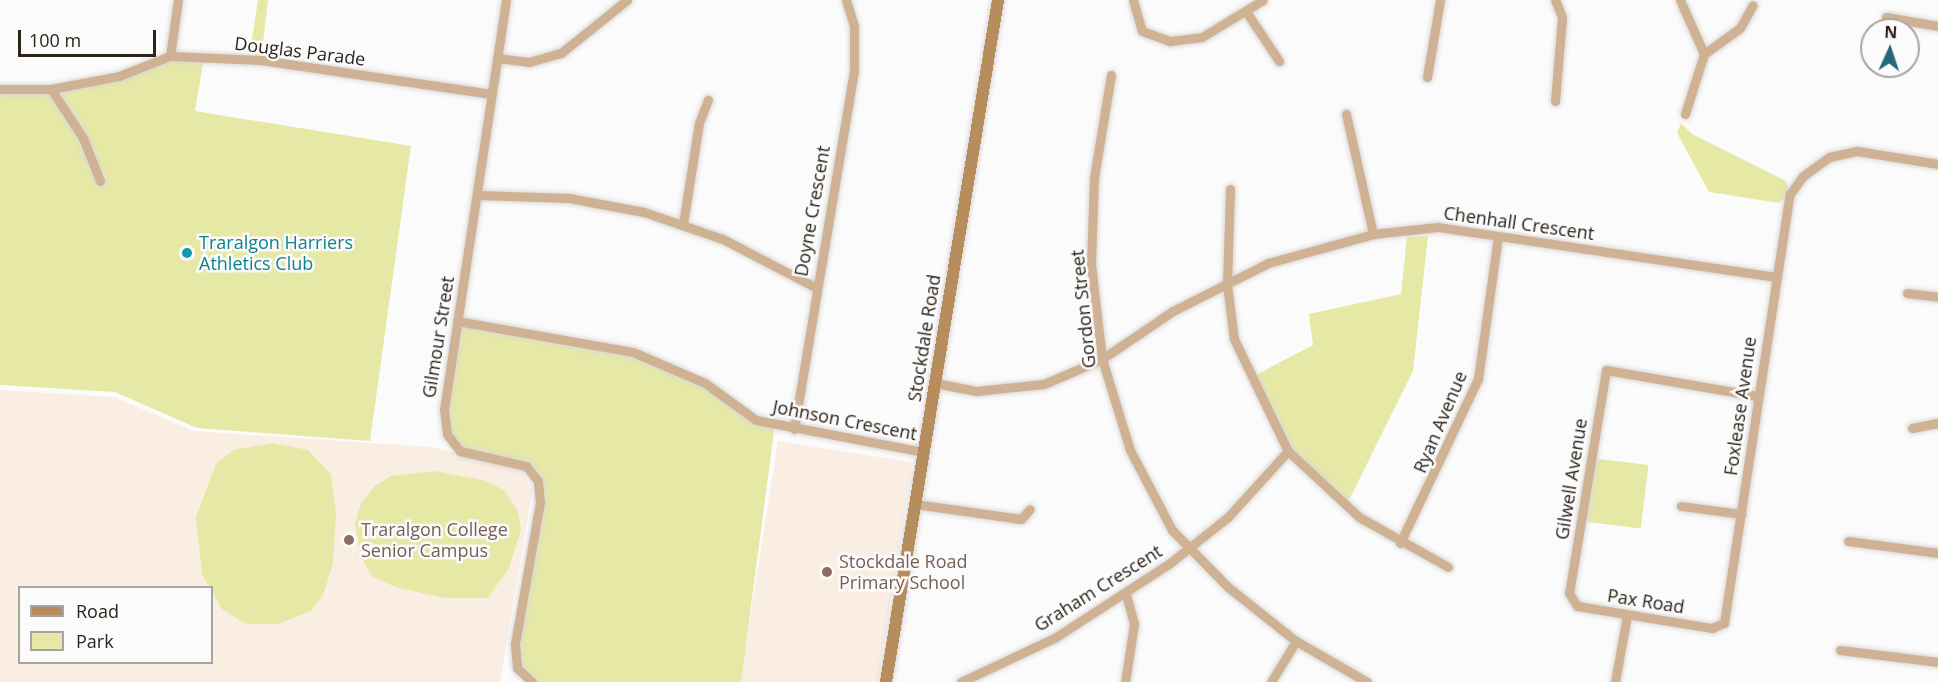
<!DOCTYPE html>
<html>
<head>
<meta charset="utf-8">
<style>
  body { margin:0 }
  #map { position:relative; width:1938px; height:682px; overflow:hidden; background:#fbfbfb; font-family:"Open Sans",sans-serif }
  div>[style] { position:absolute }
  .built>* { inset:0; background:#faede2; transform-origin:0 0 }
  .green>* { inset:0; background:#e6e9a6; transform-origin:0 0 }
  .roads { filter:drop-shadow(0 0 2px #dad8d7) drop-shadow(0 0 2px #dad8d7) }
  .street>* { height:9px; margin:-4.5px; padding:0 4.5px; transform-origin:4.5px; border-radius:4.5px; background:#cfb293 }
  .secondary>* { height:12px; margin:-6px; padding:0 6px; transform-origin:6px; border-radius:6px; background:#b78d5e }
  .dots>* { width:16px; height:16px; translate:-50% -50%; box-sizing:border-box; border:3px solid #fbfbfb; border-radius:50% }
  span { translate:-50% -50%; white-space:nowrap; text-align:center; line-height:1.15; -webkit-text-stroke:5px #fbfbfb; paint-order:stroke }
  .street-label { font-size:18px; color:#2c231a }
  .culture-label { font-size:18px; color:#0d838f }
  .left { translate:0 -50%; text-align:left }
  .education-label { font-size:18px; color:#785e54 }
  .legend { position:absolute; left:18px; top:586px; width:195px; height:78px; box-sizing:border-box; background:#fbfbfb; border:2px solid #a8a5a1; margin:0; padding:8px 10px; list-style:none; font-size:18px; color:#2c231a }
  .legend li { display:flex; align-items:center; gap:12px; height:30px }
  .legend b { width:30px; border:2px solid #a8a5a1 }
  .north { position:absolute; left:1860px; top:18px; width:60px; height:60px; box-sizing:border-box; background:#fbfbfb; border:2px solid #a8a5a1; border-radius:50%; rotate:3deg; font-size:16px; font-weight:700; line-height:24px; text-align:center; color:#2c231a }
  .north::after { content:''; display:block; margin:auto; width:21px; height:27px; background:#256a7a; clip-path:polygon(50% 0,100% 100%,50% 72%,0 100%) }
  .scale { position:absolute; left:18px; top:30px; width:138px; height:27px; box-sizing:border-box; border:3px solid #2c231a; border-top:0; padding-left:8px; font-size:18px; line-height:21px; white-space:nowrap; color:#2c231a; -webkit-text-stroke:4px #fbfbfb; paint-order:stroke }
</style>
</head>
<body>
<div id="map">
  <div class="built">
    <div style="clip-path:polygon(evenodd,0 390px,114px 397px,193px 431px,432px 447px,522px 471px,532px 492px,500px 682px,0 682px,0 390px,20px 588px,212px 588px,212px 662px,20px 662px,20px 588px)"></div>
    <div style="left:778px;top:441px;width:136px;height:244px;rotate:9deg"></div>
  </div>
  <div class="green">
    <div style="clip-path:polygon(258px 0,268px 0,261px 60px,250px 52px)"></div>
    <div style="clip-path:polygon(170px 56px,204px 58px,195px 111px,411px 146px,370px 441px,197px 428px,115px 392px,0 385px,0 89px,51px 89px,119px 76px)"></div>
    <div style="clip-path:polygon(1681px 123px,1692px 134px,1786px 181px,1790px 194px,1779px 203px,1709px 192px,1677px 133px)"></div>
    <div style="clip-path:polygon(1428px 236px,1413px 371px,1346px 506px,1288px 451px,1250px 378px,1313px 345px,1309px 314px,1401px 294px,1407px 237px)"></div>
    <div style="clip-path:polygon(457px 321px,633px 352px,705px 383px,756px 420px,775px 424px,741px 682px,532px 682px,517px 668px,515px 644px,540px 502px,538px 481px,526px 466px,460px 451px,447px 434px,444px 409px)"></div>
    <div style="clip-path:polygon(273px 443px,308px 450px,331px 474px,336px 513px,333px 564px,323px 595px,311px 611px,278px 624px,246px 624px,222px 609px,202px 574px,196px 517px,216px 464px,233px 450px)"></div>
    <div style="left:1591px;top:458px;width:58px;height:64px;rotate:7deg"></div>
    <div style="clip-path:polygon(434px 471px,482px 480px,504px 490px,518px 512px,521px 529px,509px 568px,488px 598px,445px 598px,395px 587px,372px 576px,361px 557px,355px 524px,361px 503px,375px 486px,391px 476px)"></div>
  </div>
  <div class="roads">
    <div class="street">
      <div style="left:506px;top:0;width:414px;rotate:98.6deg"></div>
      <div style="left:444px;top:409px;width:25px;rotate:83deg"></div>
      <div style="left:447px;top:434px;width:21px;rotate:53deg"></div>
      <div style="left:460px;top:451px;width:68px;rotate:12.8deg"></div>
      <div style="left:526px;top:466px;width:19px;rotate:51deg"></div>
      <div style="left:538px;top:481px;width:21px;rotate:85deg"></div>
      <div style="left:540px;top:502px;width:144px;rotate:100deg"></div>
      <div style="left:515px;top:644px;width:24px;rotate:85deg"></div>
      <div style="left:517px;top:668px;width:21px;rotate:43deg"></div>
      <div style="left:1133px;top:0;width:32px;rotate:74deg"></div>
      <div style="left:1142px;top:31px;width:30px;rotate:20deg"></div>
      <div style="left:1170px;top:41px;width:32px;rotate:-7deg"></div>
      <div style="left:1202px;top:37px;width:71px;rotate:-31.2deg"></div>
      <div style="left:1680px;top:0;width:59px;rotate:66deg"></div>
      <div style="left:1704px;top:54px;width:63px;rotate:107.6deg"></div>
      <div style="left:1247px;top:13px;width:58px;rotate:56.3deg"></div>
      <div style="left:1886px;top:17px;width:53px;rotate:9.8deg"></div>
      <div style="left:1704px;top:54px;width:44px;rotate:-35.8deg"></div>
      <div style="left:1740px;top:28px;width:26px;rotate:-61deg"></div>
      <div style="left:170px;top:56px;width:57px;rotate:-81.9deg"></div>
      <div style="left:497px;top:58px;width:32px;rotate:7deg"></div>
      <div style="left:529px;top:62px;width:33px;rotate:-16deg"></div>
      <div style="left:561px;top:53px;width:85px;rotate:-38.8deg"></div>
      <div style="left:1111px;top:75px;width:104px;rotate:99.4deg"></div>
      <div style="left:1094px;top:178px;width:86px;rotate:92deg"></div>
      <div style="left:1091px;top:264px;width:96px;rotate:83.4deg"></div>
      <div style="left:1102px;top:359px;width:95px;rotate:72.9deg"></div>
      <div style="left:1130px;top:450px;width:90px;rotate:62.3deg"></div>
      <div style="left:1172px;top:530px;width:80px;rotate:45.5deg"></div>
      <div style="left:1228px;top:587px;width:87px;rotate:38.5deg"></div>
      <div style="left:1296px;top:641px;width:82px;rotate:30deg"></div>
      <div style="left:1427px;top:77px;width:78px;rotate:-80.4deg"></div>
      <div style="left:0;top:89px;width:51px"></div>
      <div style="left:51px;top:89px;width:69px;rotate:-10.8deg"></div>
      <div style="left:119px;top:76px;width:55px;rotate:-21.4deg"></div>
      <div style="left:170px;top:56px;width:91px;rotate:2.5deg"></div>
      <div style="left:261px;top:60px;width:233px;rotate:8.4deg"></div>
      <div style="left:51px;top:89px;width:59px;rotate:56.9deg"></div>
      <div style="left:83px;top:138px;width:46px;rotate:68.4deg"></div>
      <div style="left:1555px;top:101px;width:84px;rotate:-85.2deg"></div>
      <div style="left:1562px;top:17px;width:18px;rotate:-112deg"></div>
      <div style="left:1346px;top:114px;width:123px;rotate:77.3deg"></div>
      <div style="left:1230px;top:189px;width:96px;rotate:91.8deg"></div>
      <div style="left:1227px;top:285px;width:54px;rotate:82.6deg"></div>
      <div style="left:1234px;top:339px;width:124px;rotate:64.3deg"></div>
      <div style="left:1288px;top:451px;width:97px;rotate:42.9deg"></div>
      <div style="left:1359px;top:517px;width:102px;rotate:29.3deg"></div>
      <div style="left:477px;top:195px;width:92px;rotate:1.9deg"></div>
      <div style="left:569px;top:198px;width:76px;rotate:10.6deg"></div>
      <div style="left:644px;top:212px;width:83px;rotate:18.9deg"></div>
      <div style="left:723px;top:239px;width:104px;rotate:27.6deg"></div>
      <div style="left:683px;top:224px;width:102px;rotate:-81deg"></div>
      <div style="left:699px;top:123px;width:25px;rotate:-69deg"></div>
      <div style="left:1907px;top:293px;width:31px;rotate:7deg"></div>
      <div style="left:457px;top:321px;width:179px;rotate:10deg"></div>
      <div style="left:633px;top:352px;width:78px;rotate:23.3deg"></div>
      <div style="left:705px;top:383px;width:63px;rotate:36deg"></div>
      <div style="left:756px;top:420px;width:170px;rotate:10.8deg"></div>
      <div style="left:935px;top:383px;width:42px;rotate:11deg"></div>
      <div style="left:976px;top:391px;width:68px;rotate:-5.9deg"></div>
      <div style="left:1044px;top:384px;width:63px;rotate:-23.3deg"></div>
      <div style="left:1102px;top:359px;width:86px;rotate:-34.1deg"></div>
      <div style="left:1173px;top:311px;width:106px;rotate:-26.8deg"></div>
      <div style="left:1268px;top:263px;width:109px;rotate:-15.4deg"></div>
      <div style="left:1373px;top:234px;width:65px;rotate:-6.1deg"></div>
      <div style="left:1438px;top:227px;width:341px;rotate:8.4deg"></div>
      <div style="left:1757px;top:396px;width:153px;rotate:-170.2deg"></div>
      <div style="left:1606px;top:370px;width:226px;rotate:99.4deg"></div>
      <div style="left:1569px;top:593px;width:15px;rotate:58deg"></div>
      <div style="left:1577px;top:606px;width:137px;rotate:9.3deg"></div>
      <div style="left:1712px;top:628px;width:13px;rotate:-23deg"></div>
      <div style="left:1724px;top:623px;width:434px;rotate:-81.3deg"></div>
      <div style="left:1790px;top:194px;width:22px;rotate:-54deg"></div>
      <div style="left:1803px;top:176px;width:32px;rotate:-36deg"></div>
      <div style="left:1829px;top:157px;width:29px;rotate:-12deg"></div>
      <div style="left:1857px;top:151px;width:82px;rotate:9.1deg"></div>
      <div style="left:1912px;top:428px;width:26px;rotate:-11deg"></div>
      <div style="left:794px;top:429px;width:363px;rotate:-80.5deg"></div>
      <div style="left:854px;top:71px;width:45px;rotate:-90deg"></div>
      <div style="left:854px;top:26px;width:27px;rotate:-107deg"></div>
      <div style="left:915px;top:504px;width:107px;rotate:8.1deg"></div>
      <div style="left:1021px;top:519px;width:13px;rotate:-48deg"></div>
      <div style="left:1681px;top:506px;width:61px;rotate:7.6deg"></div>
      <div style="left:1848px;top:541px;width:91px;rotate:7.6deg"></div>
      <div style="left:1400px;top:543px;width:182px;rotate:-64.6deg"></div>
      <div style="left:1478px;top:379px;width:144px;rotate:-82deg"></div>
      <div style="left:1840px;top:650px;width:99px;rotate:7deg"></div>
      <div style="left:961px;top:682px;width:105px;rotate:-25.3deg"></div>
      <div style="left:1056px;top:637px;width:136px;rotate:-33deg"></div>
      <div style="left:1170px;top:563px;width:74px;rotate:-38.4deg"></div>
      <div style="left:1228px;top:517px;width:89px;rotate:-47.7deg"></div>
      <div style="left:1125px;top:682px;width:59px;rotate:-81.2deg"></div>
      <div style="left:1134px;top:624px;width:31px;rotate:-105deg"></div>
      <div style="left:1271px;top:682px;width:48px;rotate:-58.6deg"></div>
      <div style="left:1615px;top:682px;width:68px;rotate:-79.8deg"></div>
    </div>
    <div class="secondary">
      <div style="left:886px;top:682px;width:691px;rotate:-80.67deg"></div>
    </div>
  </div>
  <div class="dots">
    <div style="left:187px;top:253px;background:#0f9aa8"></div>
    <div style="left:349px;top:540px;background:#8d6e63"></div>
    <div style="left:827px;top:572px;background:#8d6e63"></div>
  </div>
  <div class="street-label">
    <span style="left:300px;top:51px;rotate:7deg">Douglas Parade</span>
    <span style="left:812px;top:211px;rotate:-80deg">Doyne Crescent</span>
    <span style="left:1519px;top:223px;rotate:8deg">Chenhall Crescent</span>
    <span style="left:1083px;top:309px;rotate:-96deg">Gordon Street</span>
    <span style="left:438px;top:337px;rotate:-81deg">Gilmour Street</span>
    <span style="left:924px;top:338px;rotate:-81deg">Stockdale Road</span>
    <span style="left:1740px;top:406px;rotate:-82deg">Foxlease Avenue</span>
    <span style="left:845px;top:420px;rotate:11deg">Johnson Crescent</span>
    <span style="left:1440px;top:422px;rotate:-67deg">Ryan Avenue</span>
    <span style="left:1571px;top:479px;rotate:-81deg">Gilwell Avenue</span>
    <span style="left:1098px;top:588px;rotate:-32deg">Graham Crescent</span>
    <span style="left:1646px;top:601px;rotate:9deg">Pax Road</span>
  </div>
  <div class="culture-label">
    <span class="left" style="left:199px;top:253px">Traralgon Harriers<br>Athletics Club</span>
  </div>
  <div class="education-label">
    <span class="left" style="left:361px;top:540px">Traralgon College<br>Senior Campus</span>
    <span class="left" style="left:839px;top:572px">Stockdale Road<br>Primary School</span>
  </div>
  <ul class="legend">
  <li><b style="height:8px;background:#b78d5e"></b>Road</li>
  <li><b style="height:16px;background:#e6e9a6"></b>Park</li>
  </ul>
  <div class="north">N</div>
  <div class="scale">100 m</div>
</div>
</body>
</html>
